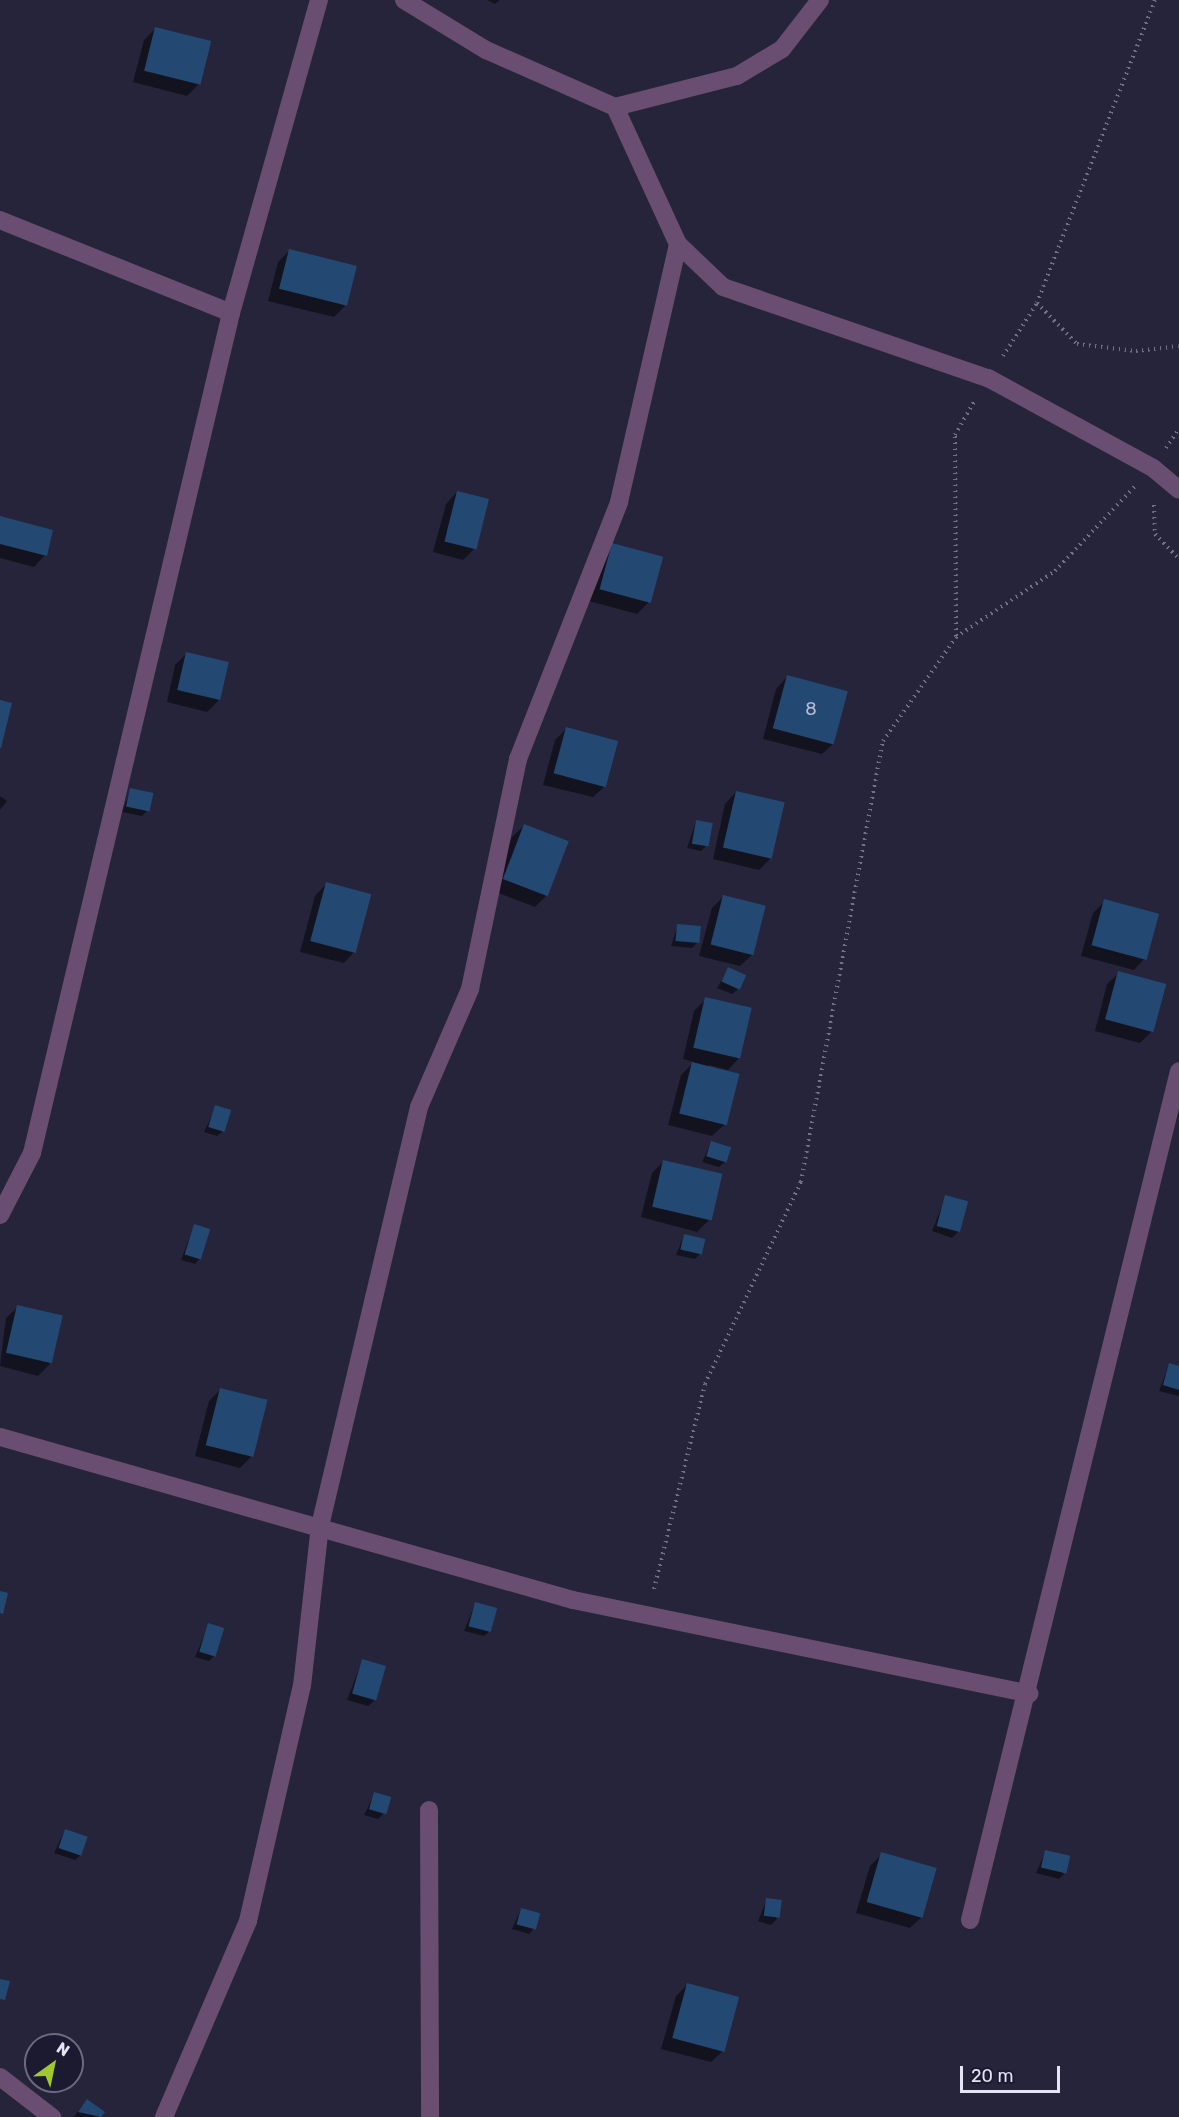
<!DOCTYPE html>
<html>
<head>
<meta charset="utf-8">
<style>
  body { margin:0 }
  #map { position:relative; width:1179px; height:2117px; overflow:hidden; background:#25243a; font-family:Rubik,sans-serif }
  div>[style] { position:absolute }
  .shadow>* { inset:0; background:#0007 }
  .building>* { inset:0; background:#234872; transform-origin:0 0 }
  .path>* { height:4px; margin-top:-2px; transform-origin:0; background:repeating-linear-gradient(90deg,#727285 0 1.5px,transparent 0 6px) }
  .lane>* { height:18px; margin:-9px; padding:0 9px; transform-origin:9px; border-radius:9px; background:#694e71 }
  .street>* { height:18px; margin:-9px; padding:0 9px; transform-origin:9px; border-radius:9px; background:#694e71 }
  span { translate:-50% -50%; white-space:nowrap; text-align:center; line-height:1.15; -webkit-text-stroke:6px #1c1a30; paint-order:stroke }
  .number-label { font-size:18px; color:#b4bdd3 }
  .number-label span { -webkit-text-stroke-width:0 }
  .north { position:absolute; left:24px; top:2033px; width:60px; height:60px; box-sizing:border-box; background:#1c1a30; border:2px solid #6c6b7e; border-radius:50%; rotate:33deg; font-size:16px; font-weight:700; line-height:24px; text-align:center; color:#e4e4f3 }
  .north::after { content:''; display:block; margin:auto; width:21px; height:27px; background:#a0c92b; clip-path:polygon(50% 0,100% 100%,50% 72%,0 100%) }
  .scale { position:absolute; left:960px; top:2066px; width:100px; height:27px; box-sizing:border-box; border:3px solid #e4e4f3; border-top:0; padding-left:8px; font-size:18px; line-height:21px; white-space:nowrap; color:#e4e4f3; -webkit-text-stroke:4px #1c1a30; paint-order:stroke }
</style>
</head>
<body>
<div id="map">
  <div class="shadow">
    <div style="clip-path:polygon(487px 0,500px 0,495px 4px)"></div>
    <div style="clip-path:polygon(155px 29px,199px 84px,187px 96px,133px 82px,144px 40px)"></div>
    <div style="clip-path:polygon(289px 251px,345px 306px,334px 317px,268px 301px,278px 262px)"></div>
    <div style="clip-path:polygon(457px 492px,474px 549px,463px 560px,433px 552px,446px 504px)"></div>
    <div style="clip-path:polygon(0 518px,45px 555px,34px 567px,0 558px)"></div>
    <div style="clip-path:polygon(612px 545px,649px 602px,637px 614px,589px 601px,601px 556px)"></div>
    <div style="clip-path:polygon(187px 653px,219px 700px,207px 712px,167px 702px,175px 665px)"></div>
    <div style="clip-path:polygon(787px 677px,846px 692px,834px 743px,822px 754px,763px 739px,776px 689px)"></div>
    <div style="clip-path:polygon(566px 729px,616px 742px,605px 786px,593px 797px,543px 785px,555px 740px)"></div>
    <div style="clip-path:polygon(131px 790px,147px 811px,142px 816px,122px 812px)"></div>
    <div style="clip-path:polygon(736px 792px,771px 858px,759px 870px,713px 859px,725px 804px)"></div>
    <div style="clip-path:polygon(0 796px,7px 801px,0 810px)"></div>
    <div style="clip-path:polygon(696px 821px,707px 845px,701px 851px,687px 848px)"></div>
    <div style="clip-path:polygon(524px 826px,567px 842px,546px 896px,535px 907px,493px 891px,512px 837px)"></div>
    <div style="clip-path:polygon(326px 884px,355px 951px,344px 963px,300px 952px,315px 896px)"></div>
    <div style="clip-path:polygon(723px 897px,752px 955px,740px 966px,699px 956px,712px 908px)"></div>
    <div style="clip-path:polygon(1105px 901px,1145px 958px,1134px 970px,1081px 956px,1093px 913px)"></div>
    <div style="clip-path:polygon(678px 925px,697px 943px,692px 948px,671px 946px)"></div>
    <div style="clip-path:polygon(728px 969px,738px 989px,732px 994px,717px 988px)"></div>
    <div style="clip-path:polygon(1119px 973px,1152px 1031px,1140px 1043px,1095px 1031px,1107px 984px)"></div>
    <div style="clip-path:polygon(706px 999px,739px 1058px,728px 1070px,709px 1065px,724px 1125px,712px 1136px,668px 1125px,681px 1075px,694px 1062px,683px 1059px,694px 1011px)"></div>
    <div style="clip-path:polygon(216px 1107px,223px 1131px,217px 1136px,204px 1132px)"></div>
    <div style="clip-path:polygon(711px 1143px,725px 1162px,719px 1167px,702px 1162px)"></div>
    <div style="clip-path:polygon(664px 1161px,709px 1220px,697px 1232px,641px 1217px,652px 1173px)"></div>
    <div style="clip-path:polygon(946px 1196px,958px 1232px,952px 1238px,932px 1231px)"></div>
    <div style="clip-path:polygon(194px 1226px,200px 1258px,195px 1264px,181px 1260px)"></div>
    <div style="clip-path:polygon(684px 1235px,700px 1254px,695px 1259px,676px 1255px)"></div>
    <div style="clip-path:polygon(18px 1307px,50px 1364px,38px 1376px,0 1366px,6px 1318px)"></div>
    <div style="clip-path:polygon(1169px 1365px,1179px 1367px,1179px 1396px,1159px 1391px)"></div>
    <div style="clip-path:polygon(221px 1389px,251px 1457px,240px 1468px,195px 1456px,209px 1401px)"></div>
    <div style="clip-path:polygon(475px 1604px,490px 1631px,484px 1636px,464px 1631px)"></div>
    <div style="clip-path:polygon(209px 1624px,214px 1656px,209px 1661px,195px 1657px)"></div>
    <div style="clip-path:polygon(362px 1661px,374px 1701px,368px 1706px,347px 1700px)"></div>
    <div style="clip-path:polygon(375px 1793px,383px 1814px,378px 1819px,364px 1815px)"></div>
    <div style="clip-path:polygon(65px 1830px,81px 1855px,75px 1860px,54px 1853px)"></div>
    <div style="clip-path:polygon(1046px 1851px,1064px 1874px,1059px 1879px,1036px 1873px)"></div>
    <div style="clip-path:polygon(882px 1854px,922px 1917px,910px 1928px,856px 1913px,870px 1866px)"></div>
    <div style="clip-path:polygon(767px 1899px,777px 1919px,771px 1925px,758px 1921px)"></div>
    <div style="clip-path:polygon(521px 1909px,534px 1928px,529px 1934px,512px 1929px)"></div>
    <div style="clip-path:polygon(687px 1985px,723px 2051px,711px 2062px,661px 2049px,676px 1996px)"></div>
    <div style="clip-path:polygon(82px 2106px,103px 2112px,99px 2117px,74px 2117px)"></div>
  </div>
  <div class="building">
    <div style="left:155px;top:27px;width:58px;height:45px;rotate:14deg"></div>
    <div style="left:289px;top:249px;width:70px;height:41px;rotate:14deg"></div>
    <div style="left:457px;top:491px;width:33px;height:52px;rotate:14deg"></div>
    <div style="clip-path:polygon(0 516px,53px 530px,47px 556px,0 544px)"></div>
    <div style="left:612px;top:543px;width:53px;height:48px;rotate:15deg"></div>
    <div style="left:186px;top:652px;width:44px;height:39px;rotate:13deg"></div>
    <div style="left:787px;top:675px;width:63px;height:55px;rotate:15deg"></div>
    <div style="clip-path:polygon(0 700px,12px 703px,1px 748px,0 748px)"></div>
    <div style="left:566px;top:727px;width:54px;height:48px;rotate:15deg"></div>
    <div style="left:130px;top:788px;width:24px;height:19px;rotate:12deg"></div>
    <div style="left:736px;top:791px;width:50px;height:58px;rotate:13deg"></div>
    <div style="left:696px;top:820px;width:17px;height:24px;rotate:10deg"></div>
    <div style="left:524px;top:824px;width:48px;height:59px;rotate:21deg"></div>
    <div style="left:326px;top:882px;width:47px;height:61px;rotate:15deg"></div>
    <div style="left:723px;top:895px;width:44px;height:51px;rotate:14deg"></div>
    <div style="left:1104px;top:899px;width:57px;height:48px;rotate:15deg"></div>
    <div style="left:677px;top:924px;width:24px;height:17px;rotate:5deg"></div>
    <div style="left:728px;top:967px;width:20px;height:16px;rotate:24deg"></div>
    <div style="left:1118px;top:971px;width:50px;height:50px;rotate:15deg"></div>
    <div style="left:705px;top:997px;width:48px;height:52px;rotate:13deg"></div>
    <div style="left:692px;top:1062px;width:49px;height:53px;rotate:14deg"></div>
    <div style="left:215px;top:1105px;width:17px;height:23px;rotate:17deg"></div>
    <div style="left:711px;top:1141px;width:21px;height:16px;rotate:17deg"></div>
    <div style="left:663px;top:1160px;width:61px;height:48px;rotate:13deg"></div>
    <div style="left:945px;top:1195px;width:24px;height:32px;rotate:15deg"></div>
    <div style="left:194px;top:1224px;width:17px;height:32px;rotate:17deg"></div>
    <div style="left:684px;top:1234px;width:22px;height:16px;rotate:13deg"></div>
    <div style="left:17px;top:1305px;width:47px;height:49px;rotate:13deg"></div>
    <div style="clip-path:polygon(1169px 1363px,1179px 1366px,1179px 1390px,1163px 1385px)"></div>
    <div style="left:220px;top:1388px;width:49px;height:59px;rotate:14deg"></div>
    <div style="clip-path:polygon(0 1591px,8px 1593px,3px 1614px,0 1613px)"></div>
    <div style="left:475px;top:1602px;width:23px;height:25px;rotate:15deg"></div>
    <div style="left:208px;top:1623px;width:17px;height:30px;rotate:17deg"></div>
    <div style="left:362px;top:1659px;width:25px;height:36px;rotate:16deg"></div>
    <div style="left:374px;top:1792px;width:18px;height:18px;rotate:16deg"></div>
    <div style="left:65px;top:1829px;width:24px;height:20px;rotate:19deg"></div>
    <div style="left:1045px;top:1850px;width:26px;height:18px;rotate:13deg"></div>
    <div style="left:881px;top:1852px;width:58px;height:52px;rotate:16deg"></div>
    <div style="left:766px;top:1898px;width:16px;height:18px;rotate:7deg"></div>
    <div style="left:521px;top:1908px;width:20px;height:17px;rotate:15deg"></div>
    <div style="clip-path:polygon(0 1979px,10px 1981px,5px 2000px,0 1999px)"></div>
    <div style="left:687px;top:1983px;width:54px;height:57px;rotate:15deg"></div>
    <div style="clip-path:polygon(87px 2099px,105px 2112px,101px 2117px,78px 2112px)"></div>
  </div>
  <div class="path">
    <div style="left:1155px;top:0;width:325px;rotate:111.3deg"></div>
    <div style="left:1037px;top:303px;width:57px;rotate:45.7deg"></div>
    <div style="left:1077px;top:344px;width:59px;rotate:6.8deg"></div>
    <div style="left:1136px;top:351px;width:43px;rotate:-6.6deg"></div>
    <div style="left:1003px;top:356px;width:63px;rotate:-57.3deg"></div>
    <div style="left:1166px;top:448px;width:23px;rotate:-56deg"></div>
    <div style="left:1154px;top:505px;width:29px;rotate:88deg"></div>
    <div style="left:1155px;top:534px;width:35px;rotate:46deg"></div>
    <div style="left:956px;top:636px;width:201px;rotate:-90.3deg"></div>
    <div style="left:955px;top:435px;width:40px;rotate:-60.3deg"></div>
    <div style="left:654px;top:1589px;width:211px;rotate:-76deg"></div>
    <div style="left:705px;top:1384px;width:224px;rotate:-64.6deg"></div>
    <div style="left:801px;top:1182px;width:449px;rotate:-79.5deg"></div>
    <div style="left:883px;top:741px;width:127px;rotate:-54.9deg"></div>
    <div style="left:956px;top:637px;width:119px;rotate:-33.7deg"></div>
    <div style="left:1055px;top:571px;width:117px;rotate:-46.7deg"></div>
  </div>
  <div class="lane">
    <div style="left:0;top:1437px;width:596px;rotate:15.88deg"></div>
    <div style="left:573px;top:1600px;width:466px;rotate:11.6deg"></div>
    <div style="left:429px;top:1810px;width:307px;rotate:89.8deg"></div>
    <div style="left:970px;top:1920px;width:874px;rotate:-76.17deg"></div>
    <div style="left:0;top:2077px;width:66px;rotate:37.6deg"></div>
  </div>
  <div class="street">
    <div style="left:404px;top:0;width:96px;rotate:31.4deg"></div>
    <div style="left:486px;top:50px;width:141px;rotate:23.8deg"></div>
    <div style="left:615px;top:107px;width:151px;rotate:65.3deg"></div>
    <div style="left:678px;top:244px;width:62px;rotate:43.7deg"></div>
    <div style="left:723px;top:287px;width:280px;rotate:19deg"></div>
    <div style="left:988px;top:378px;width:188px;rotate:28.6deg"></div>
    <div style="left:1153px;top:468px;width:34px;rotate:40deg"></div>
    <div style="left:615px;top:107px;width:126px;rotate:-14.3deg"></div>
    <div style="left:737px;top:76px;width:52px;rotate:-31deg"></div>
    <div style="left:782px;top:49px;width:62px;rotate:-52.2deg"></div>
    <div style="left:0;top:220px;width:249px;rotate:21.9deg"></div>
    <div style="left:0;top:1215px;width:70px;rotate:-62.7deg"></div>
    <div style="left:32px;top:1153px;width:863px;rotate:-76.67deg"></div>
    <div style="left:231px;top:313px;width:325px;rotate:-74.3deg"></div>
    <div style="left:164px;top:2117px;width:213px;rotate:-66.8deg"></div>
    <div style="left:248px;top:1921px;width:241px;rotate:-77.1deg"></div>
    <div style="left:302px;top:1686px;width:161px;rotate:-83.6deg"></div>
    <div style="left:320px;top:1526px;width:431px;rotate:-76.7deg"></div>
    <div style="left:419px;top:1107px;width:129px;rotate:-66.6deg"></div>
    <div style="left:470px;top:989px;width:235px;rotate:-78.2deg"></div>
    <div style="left:518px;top:759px;width:276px;rotate:-68.5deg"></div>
    <div style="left:619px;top:502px;width:265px;rotate:-77.1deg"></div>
  </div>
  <div class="number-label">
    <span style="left:811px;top:709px">8</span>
  </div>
  <div class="north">N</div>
  <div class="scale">20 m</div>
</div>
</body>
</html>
